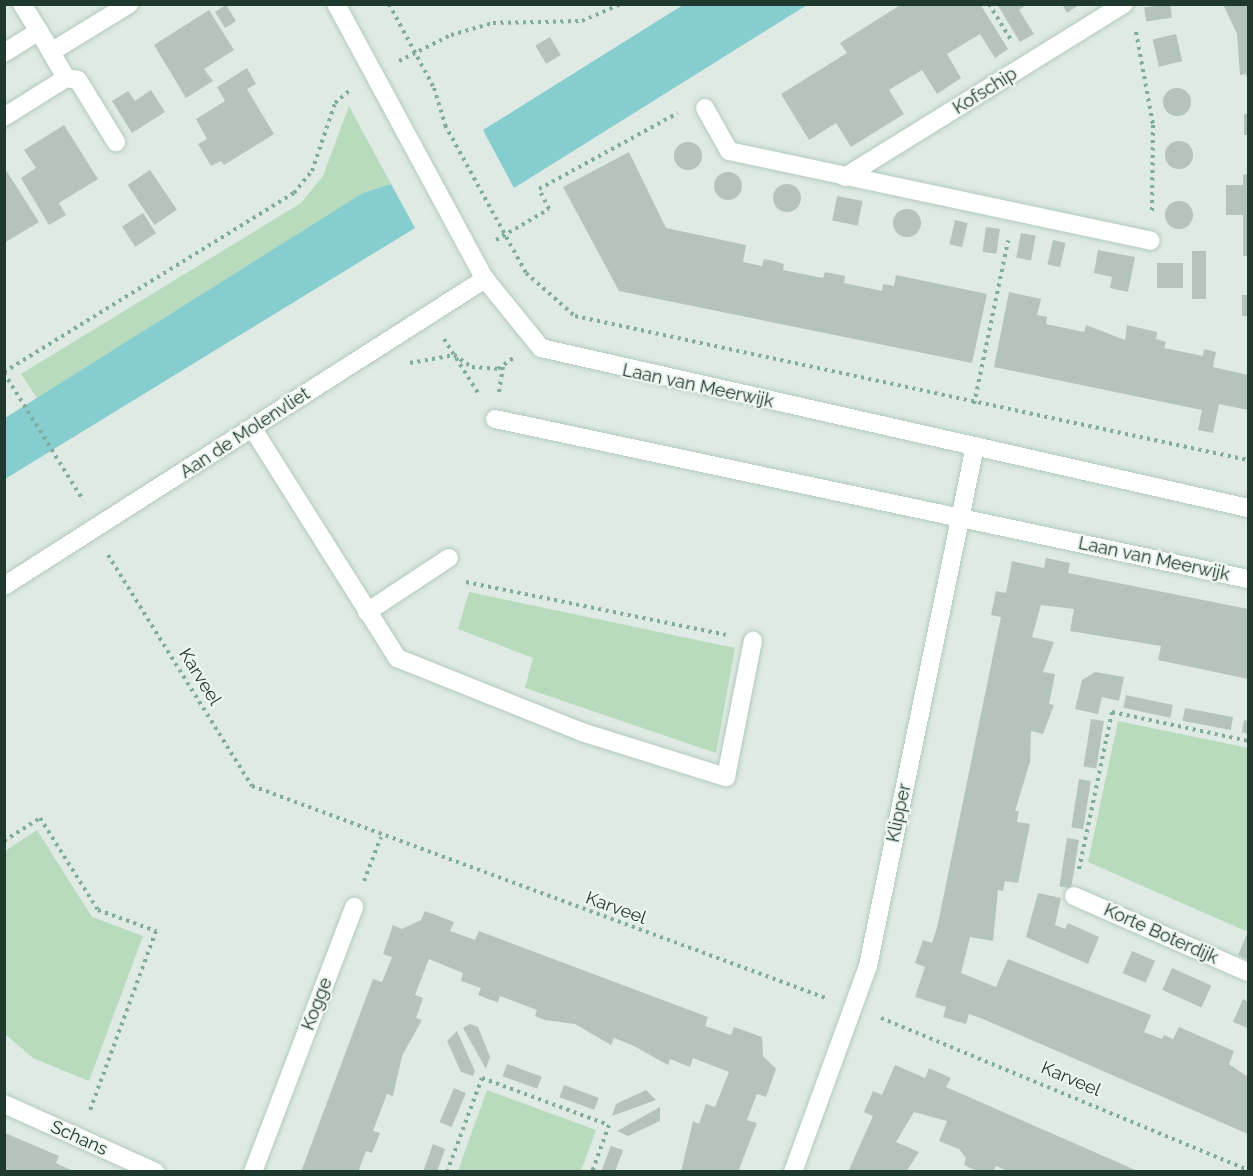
<!DOCTYPE html>
<html>
<head>
<meta charset="utf-8">
<style>
  body { margin:0 }
  #map { position:relative; width:1253px; height:1176px; overflow:hidden; background:#deeae3; font-family:Raleway,sans-serif }
  div>[style] { position:absolute }
  .green>* { inset:0; background:#b7dbbc }
  .water>* { inset:0; background:#86cdcf }
  .building>* { inset:0; background:#b4c4bc; transform-origin:0 0 }
  .round { border-radius:50% }
  .path>* { height:4px; margin-top:-2px; transform-origin:0; background:repeating-linear-gradient(90deg,#7fad99 0 3px,transparent 0 7.5px) }
  .roads { filter:drop-shadow(0 0 2px #b2c9be) drop-shadow(0 0 2px #b2c9be) }
  .lane>* { height:18px; margin:-9px; padding:0 9px; transform-origin:9px; border-radius:9px; background:#fff }
  .street>* { height:18px; margin:-9px; padding:0 9px; transform-origin:9px; border-radius:9px; background:#fff }
  .secondary>* { height:18px; margin:-9px; padding:0 9px; transform-origin:9px; border-radius:9px; background:#fff }
  span { translate:-50% -50%; white-space:nowrap; text-align:center; line-height:1.15; -webkit-text-stroke:4.5px #eef6f1; paint-order:stroke }
  .street-label { font-size:18px; color:#20392f }
  .frame { position:absolute; inset:0; border:6px solid #20392f; pointer-events:none }
</style>
</head>
<body>
<div id="map">
  <div class="green">
    <div style="clip-path:polygon(349px 106px,391px 184px,363px 194px,37px 398px,21px 374px,301px 203px,323px 176px)"></div>
    <div style="clip-path:polygon(469px 592px,735px 648px,716px 753px,525px 688px,533px 658px,458px 629px)"></div>
    <div style="clip-path:polygon(1118px 721px,1248px 748px,1248px 932px,1088px 862px)"></div>
    <div style="clip-path:polygon(37px 830px,92px 917px,143px 936px,89px 1081px,33px 1058px,5px 1034px,5px 851px)"></div>
    <div style="clip-path:polygon(487px 1090px,596px 1130px,581px 1171px,458px 1171px)"></div>
  </div>
  <div class="water">
    <div style="clip-path:polygon(683px 5px,807px 5px,514px 188px,483px 130px)"></div>
    <div style="clip-path:polygon(391px 184px,415px 228px,5px 479px,5px 418px,363px 193px)"></div>
  </div>
  <div class="building">
    <div style="clip-path:polygon(902px 4px,980px 4px,1008px 49px,995px 58px,980px 34px,947px 54px,961px 78px,937px 94px,922px 70px,889px 90px,904px 114px,851px 147px,836px 123px,809px 140px,781px 94px,847px 53px,840px 43px)"></div>
    <div style="clip-path:polygon(997px 4px,1027px 4px,1019px 10px,1034px 34px,1020px 42px)"></div>
    <div style="clip-path:polygon(1062px 4px,1080px 4px,1067px 13px)"></div>
    <div style="left:1170px;top:4px;width:14px;height:26px;rotate:82deg"></div>
    <div style="clip-path:polygon(1223px 4px,1248px 4px,1248px 81px,1246px 74px,1240px 75px,1237px 34px)"></div>
    <div style="left:226px;top:5px;width:19px;height:13px;rotate:58deg"></div>
    <div style="clip-path:polygon(209px 10px,234px 50px,204px 69px,213px 81px,186px 98px,154px 45px)"></div>
    <div style="left:1176px;top:34px;width:28px;height:24px;rotate:77deg"></div>
    <div style="left:550px;top:37px;width:21px;height:17px;rotate:59deg"></div>
    <div style="clip-path:polygon(247px 68px,256px 84px,247px 89px,274px 134px,224px 165px,221px 161px,211px 166px,198px 144px,207px 139px,196px 119px,225px 101px,217px 87px)"></div>
    <div class="round" style="left:1163px;top:88px;width:28px;height:28px"></div>
    <div style="clip-path:polygon(151px 90px,165px 112px,132px 133px,112px 101px,128px 91px,135px 101px)"></div>
    <div style="left:1244px;top:114px;width:4px;height:21px"></div>
    <div style="clip-path:polygon(64px 125px,98px 179px,59px 203px,66px 215px,49px 225px,21px 178px,36px 168px,24px 150px)"></div>
    <div class="round" style="left:1165px;top:141px;width:28px;height:28px"></div>
    <div class="round" style="left:674px;top:142px;width:28px;height:28px"></div>
    <div style="clip-path:polygon(629px 152px,666px 228px,746px 245px,743px 262px,762px 266px,764px 259px,774px 261px,784px 264px,783px 270px,823px 278px,825px 272px,845px 276px,844px 283px,882px 291px,883px 284px,894px 286px,896px 275px,987px 294px,972px 363px,619px 291px,563px 187px)"></div>
    <div style="clip-path:polygon(4px 167px,39px 222px,4px 243px)"></div>
    <div style="left:150px;top:170px;width:48px;height:27px;rotate:56deg"></div>
    <div class="round" style="left:714px;top:172px;width:28px;height:28px"></div>
    <div style="clip-path:polygon(1248px 174px,1248px 256px,1243px 256px,1243px 215px,1226px 215px,1226px 185px,1243px 185px,1243px 175px)"></div>
    <div class="round" style="left:773px;top:184px;width:28px;height:28px"></div>
    <div style="left:837px;top:196px;width:26px;height:25px;rotate:11deg"></div>
    <div class="round" style="left:1165px;top:201px;width:28px;height:28px"></div>
    <div class="round" style="left:893px;top:209px;width:28px;height:28px"></div>
    <div style="left:143px;top:213px;width:24px;height:25px;rotate:57deg"></div>
    <div style="left:955px;top:220px;width:13px;height:25px;rotate:13deg"></div>
    <div style="left:986px;top:227px;width:14px;height:25px;rotate:8deg"></div>
    <div style="left:1021px;top:233px;width:15px;height:25px;rotate:11deg"></div>
    <div style="left:1053px;top:240px;width:13px;height:25px;rotate:13deg"></div>
    <div style="clip-path:polygon(1098px 250px,1135px 257px,1128px 292px,1110px 288px,1112px 277px,1094px 273px)"></div>
    <div style="left:1206px;top:251px;width:48px;height:14px;rotate:90deg"></div>
    <div style="left:1157px;top:263px;width:26px;height:25px"></div>
    <div style="clip-path:polygon(1009px 292px,1041px 299px,1037px 315px,1047px 317px,1046px 324px,1084px 332px,1086px 325px,1125px 340px,1127px 325px,1157px 332px,1156px 339px,1166px 342px,1164px 348px,1203px 356px,1204px 349px,1216px 352px,1213px 367px,1248px 375px,1248px 410px,1219px 404px,1213px 433px,1198px 430px,1202px 410px,994px 367px)"></div>
    <div style="left:1242px;top:295px;width:6px;height:21px"></div>
    <div style="clip-path:polygon(1046px 558px,1070px 563px,1068px 573px,1248px 609px,1248px 679px,1158px 660px,1161px 646px,1070px 631px,1074px 609px,1041px 605px,1032px 637px,1054px 642px,1043px 672px,1055px 674px,1049px 704px,1054px 705px,1043px 734px,1031px 731px,1030px 762px,1015px 811px,1019px 811px,1017px 822px,1030px 824px,1018px 883px,1005px 881px,1003px 891px,998px 890px,993px 941px,970px 937px,961px 973px,996px 987px,1008px 959px,1151px 1015px,1144px 1032px,1162px 1039px,1164px 1035px,1173px 1039px,1179px 1027px,1234px 1051px,1229px 1064px,1248px 1077px,1248px 1134px,983px 1019px,969px 1014px,966px 1024px,943px 1017px,946px 1007px,915px 997px,925px 967px,915px 963px,923px 940px,932px 943px,937px 928px,998px 631px,1001px 617px,991px 615px,996px 591px,1006px 593px,1012px 561px,1044px 568px)"></div>
    <div style="clip-path:polygon(1095px 672px,1124px 677px,1119px 701px,1102px 697px,1098px 714px,1075px 709px,1082px 680px)"></div>
    <div style="left:1126px;top:695px;width:48px;height:13px;rotate:12deg"></div>
    <div style="left:1185px;top:708px;width:49px;height:13px;rotate:11deg"></div>
    <div style="left:1091px;top:719px;width:13px;height:48px;rotate:9deg"></div>
    <div style="clip-path:polygon(1244px 720px,1248px 721px,1248px 734px,1242px 732px)"></div>
    <div style="left:1079px;top:779px;width:12px;height:49px;rotate:9deg"></div>
    <div style="left:1067px;top:838px;width:12px;height:49px;rotate:9deg"></div>
    <div style="clip-path:polygon(1038px 893px,1061px 898px,1055px 925px,1065px 929px,1068px 923px,1099px 937px,1088px 964px,1026px 937px)"></div>
    <div style="clip-path:polygon(425px 911px,454px 922px,450px 931px,475px 940px,479px 931px,708px 1017px,705px 1026px,731px 1035px,734px 1027px,762px 1037px,763px 1056px,776px 1069px,766px 1097px,757px 1094px,747px 1120px,757px 1123px,738px 1172px,681px 1172px,693px 1121px,699px 1124px,706px 1104px,715px 1107px,729px 1072px,693px 1058px,690px 1067px,670px 1059px,668px 1065px,632px 1045px,614px 1038px,611px 1045px,575px 1024px,545px 1020px,535px 1016px,537px 1010px,500px 996px,498px 1002px,488px 999px,478px 995px,481px 988px,461px 981px,463px 973px,429px 959px,415px 995px,423px 998px,416px 1018px,422px 1020px,402px 1056px,393px 1096px,387px 1094px,373px 1131px,380px 1133px,372px 1153px,366px 1151px,358px 1172px,301px 1172px,373px 979px,382px 982px,392px 957px,383px 954px,393px 925px,402px 929px,421px 920px)"></div>
    <div style="clip-path:polygon(1248px 932px,1248px 960px,1238px 955px)"></div>
    <div style="left:1132px;top:951px;width:25px;height:24px;rotate:23deg"></div>
    <div style="left:1172px;top:968px;width:43px;height:24px;rotate:24deg"></div>
    <div style="clip-path:polygon(1243px 999px,1248px 1002px,1248px 1028px,1233px 1022px)"></div>
    <div style="clip-path:polygon(470px 1024px,478px 1027px,490px 1057px,486px 1069px,463px 1028px)"></div>
    <div style="clip-path:polygon(457px 1031px,475px 1071px,473px 1076px,461px 1072px,447px 1041px)"></div>
    <div style="left:507px;top:1064px;width:37px;height:13px;rotate:20deg"></div>
    <div style="clip-path:polygon(895px 1065px,925px 1078px,929px 1068px,951px 1078px,946px 1087px,1140px 1172px,1009px 1172px,996px 1166px,993px 1172px,979px 1172px,964px 1165px,966px 1158px,959px 1149px,939px 1141px,947px 1121px,914px 1112px,896px 1142px,919px 1152px,906px 1172px,848px 1172px,873px 1116px,864px 1112px,873px 1091px,882px 1095px)"></div>
    <div style="left:564px;top:1085px;width:37px;height:13px;rotate:20deg"></div>
    <div style="left:454px;top:1088px;width:13px;height:37px;rotate:23deg"></div>
    <div style="clip-path:polygon(646px 1090px,656px 1100px,612px 1116px,616px 1104px)"></div>
    <div style="clip-path:polygon(660px 1107px,660px 1121px,628px 1136px,617px 1131px)"></div>
    <div style="clip-path:polygon(5px 1133px,59px 1156px,56px 1163px,75px 1172px,5px 1172px)"></div>
    <div style="clip-path:polygon(433px 1144px,445px 1149px,437px 1172px,423px 1172px)"></div>
    <div style="clip-path:polygon(611px 1146px,623px 1150px,615px 1172px,601px 1172px)"></div>
  </div>
  <div class="path">
    <div style="left:389px;top:4px;width:95px;rotate:61.8deg"></div>
    <div style="left:434px;top:88px;width:39px;rotate:73deg"></div>
    <div style="left:445px;top:125px;width:169px;rotate:61.3deg"></div>
    <div style="left:526px;top:273px;width:65px;rotate:41.3deg"></div>
    <div style="left:575px;top:316px;width:688px;rotate:12.08deg"></div>
    <div style="left:989px;top:4px;width:42px;rotate:58.6deg"></div>
    <div style="left:1136px;top:32px;width:95px;rotate:79.6deg"></div>
    <div style="left:1153px;top:125px;width:87px;rotate:90.7deg"></div>
    <div style="left:399px;top:61px;width:58px;rotate:-26.6deg"></div>
    <div style="left:451px;top:35px;width:44px;rotate:-15.9deg"></div>
    <div style="left:493px;top:23px;width:89px;rotate:-1.3deg"></div>
    <div style="left:582px;top:21px;width:43px;rotate:-23.6deg"></div>
    <div style="left:496px;top:240px;width:61px;rotate:-30.3deg"></div>
    <div style="left:549px;top:209px;width:22px;rotate:-117deg"></div>
    <div style="left:539px;top:189px;width:158px;rotate:-28.7deg"></div>
    <div style="left:444px;top:339px;width:67px;rotate:57.7deg"></div>
    <div style="left:410px;top:363px;width:45px;rotate:-10.3deg"></div>
    <div style="left:454px;top:355px;width:22px;rotate:34deg"></div>
    <div style="left:472px;top:367px;width:26px;rotate:4deg"></div>
    <div style="left:498px;top:369px;width:19px;rotate:-36deg"></div>
    <div style="left:4px;top:372px;width:341px;rotate:-31.7deg"></div>
    <div style="left:294px;top:193px;width:28px;rotate:-51deg"></div>
    <div style="left:312px;top:171px;width:72px;rotate:-71.3deg"></div>
    <div style="left:335px;top:103px;width:18px;rotate:-41deg"></div>
    <div style="left:4px;top:373px;width:150px;rotate:58.1deg"></div>
    <div style="left:499px;top:392px;width:26px;rotate:-81deg"></div>
    <div style="left:974px;top:404px;width:167px;rotate:-78.2deg"></div>
    <div style="left:108px;top:555px;width:272px;rotate:58.1deg"></div>
    <div style="left:252px;top:786px;width:612px;rotate:20.27deg"></div>
    <div style="left:466px;top:582px;width:265px;rotate:11.5deg"></div>
    <div style="left:4px;top:841px;width:43px;rotate:-32.6deg"></div>
    <div style="left:40px;top:818px;width:109px;rotate:57.8deg"></div>
    <div style="left:98px;top:910px;width:62px;rotate:19.9deg"></div>
    <div style="left:156px;top:931px;width:191px;rotate:110.2deg"></div>
    <div style="left:1079px;top:869px;width:160px;rotate:-78.1deg"></div>
    <div style="left:1112px;top:712px;width:139px;rotate:12deg"></div>
    <div style="left:364px;top:881px;width:47px;rotate:-68.9deg"></div>
    <div style="left:881px;top:1018px;width:397px;rotate:22.5deg"></div>
    <div style="left:447px;top:1172px;width:100px;rotate:-69.6deg"></div>
    <div style="left:482px;top:1078px;width:135px;rotate:20.3deg"></div>
    <div style="left:609px;top:1125px;width:50px;rotate:109.9deg"></div>
  </div>
  <div class="roads">
    <div class="lane">
      <div style="left:66px;top:78px;width:12px;rotate:9deg"></div>
      <div style="left:78px;top:80px;width:73px;rotate:58.5deg"></div>
      <div style="left:253px;top:429px;width:271px;rotate:57.8deg"></div>
      <div style="left:397px;top:658px;width:199px;rotate:21.8deg"></div>
      <div style="left:582px;top:732px;width:151px;rotate:17.4deg"></div>
      <div style="left:726px;top:777px;width:139px;rotate:-78.8deg"></div>
      <div style="left:367px;top:612px;width:98px;rotate:-33.4deg"></div>
    </div>
    <div class="street">
      <div style="left:22px;top:4px;width:32px;rotate:58deg"></div>
      <div style="left:4px;top:53px;width:41px;rotate:-32.2deg"></div>
      <div style="left:39px;top:31px;width:24px;rotate:60deg"></div>
      <div style="left:705px;top:108px;width:49px;rotate:60.8deg"></div>
      <div style="left:729px;top:151px;width:431px;rotate:12deg"></div>
      <div style="left:4px;top:117px;width:73px;rotate:-32.2deg"></div>
      <div style="left:66px;top:78px;width:30px;rotate:-120deg"></div>
      <div style="left:51px;top:52px;width:92px;rotate:-31.6deg"></div>
      <div style="left:845px;top:177px;width:328px;rotate:-31.8deg"></div>
      <div style="left:495px;top:419px;width:770px;rotate:12deg"></div>
      <div style="left:1074px;top:896px;width:190px;rotate:23.6deg"></div>
      <div style="left:4px;top:1104px;width:166px;rotate:24.2deg"></div>
      <div style="left:253px;top:1172px;width:284px;rotate:-69.1deg"></div>
      <div style="left:793px;top:1172px;width:219px;rotate:-70deg"></div>
      <div style="left:868px;top:966px;width:531px;rotate:-78.37deg"></div>
    </div>
    <div class="secondary">
      <div style="left:336px;top:4px;width:313px;rotate:61.6deg"></div>
      <div style="left:485px;top:279px;width:89px;rotate:50.9deg"></div>
      <div style="left:541px;top:348px;width:725px;rotate:12.75deg"></div>
      <div style="left:4px;top:586px;width:571px;rotate:-32.55deg"></div>
    </div>
  </div>
  <div class="street-label">
    <span style="left:985px;top:91px;rotate:-32deg">Kofschip</span>
    <span style="left:698px;top:386px;rotate:12deg">Laan van Meerwijk</span>
    <span style="left:245px;top:433px;rotate:-33deg">Aan de Molenvliet</span>
    <span style="left:1154px;top:559px;rotate:12deg">Laan van Meerwijk</span>
    <span style="left:200px;top:677px;rotate:58deg">Karveel</span>
    <span style="left:899px;top:813px;rotate:-78deg">Klipper</span>
    <span style="left:616px;top:908px;rotate:20deg">Karveel</span>
    <span style="left:1161px;top:934px;rotate:24deg">Korte Boterdijk</span>
    <span style="left:317px;top:1004px;rotate:-69deg">Kogge</span>
    <span style="left:1071px;top:1079px;rotate:23deg">Karveel</span>
    <span style="left:79px;top:1138px;rotate:24deg">Schans</span>
  </div>
  <div class="frame"></div>
</div>
</body>
</html>
